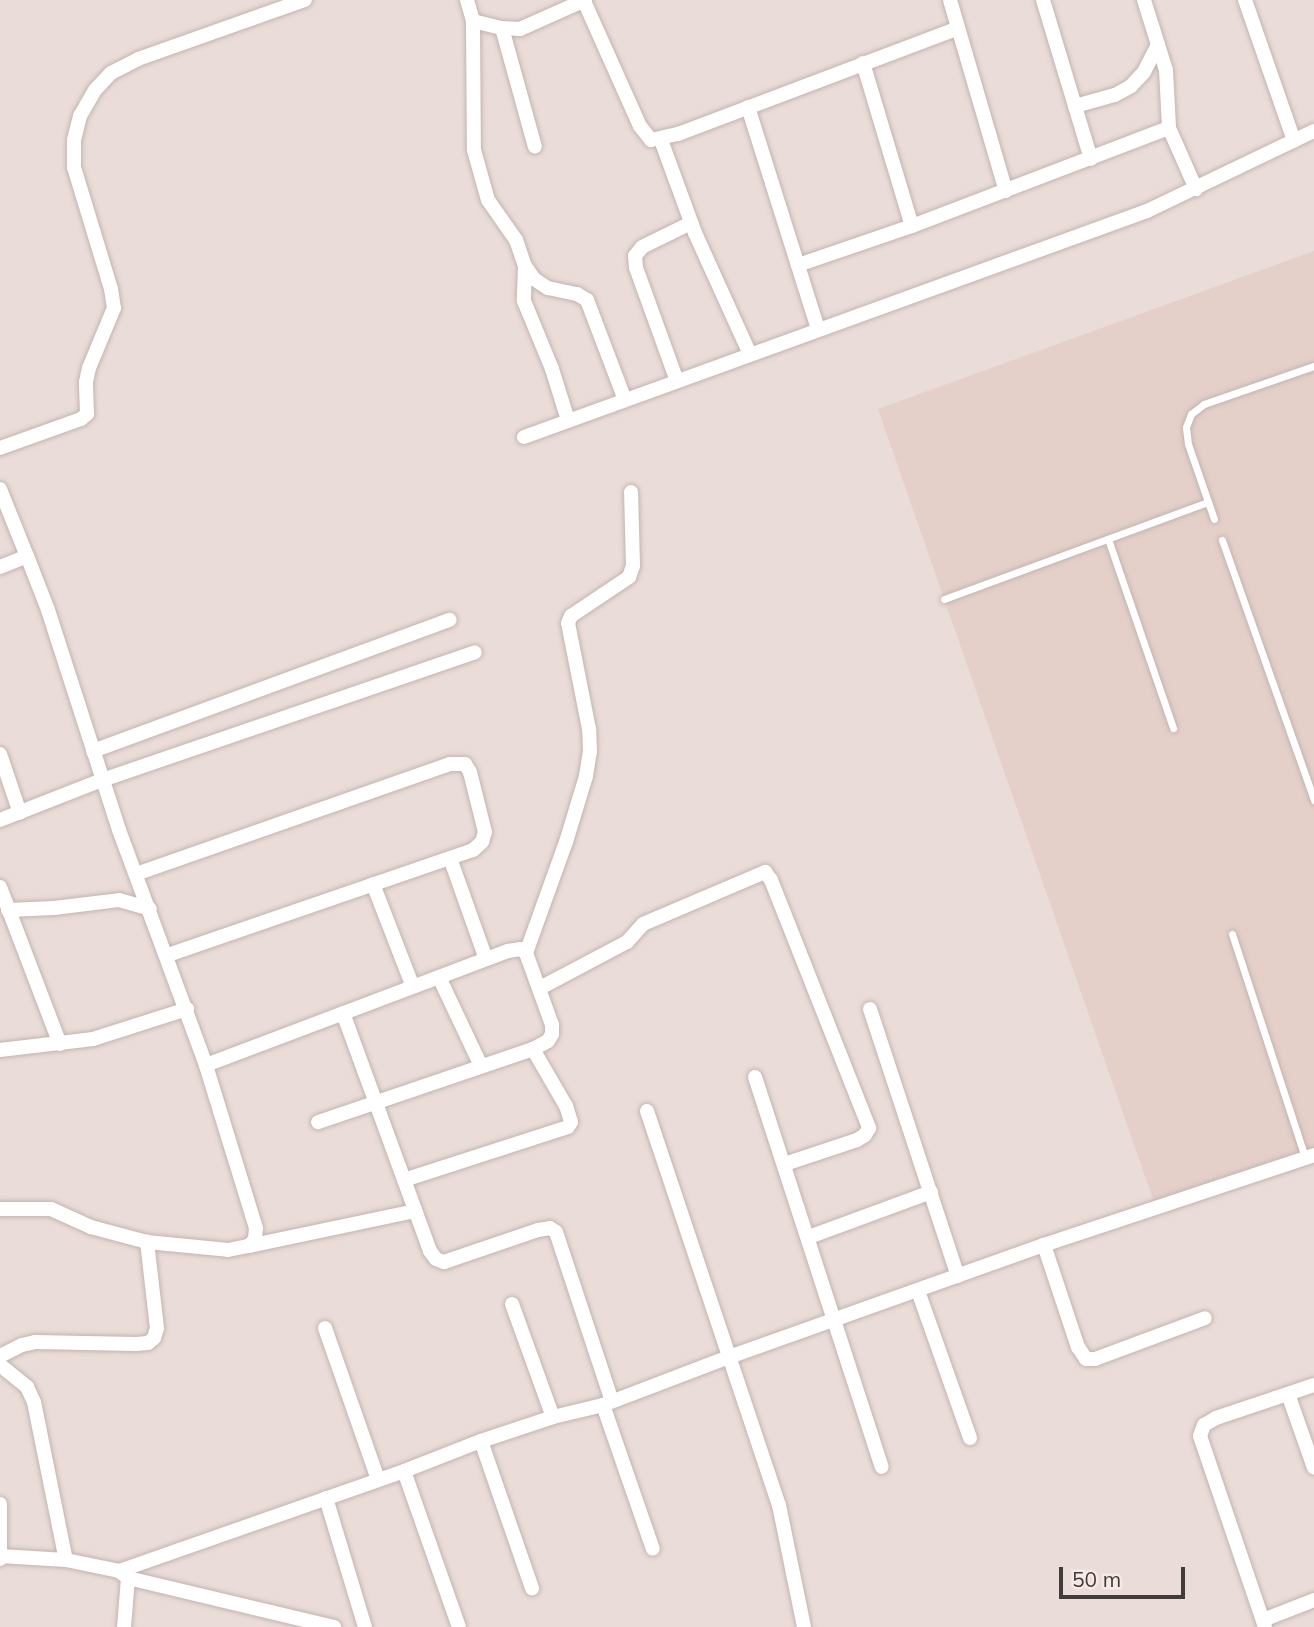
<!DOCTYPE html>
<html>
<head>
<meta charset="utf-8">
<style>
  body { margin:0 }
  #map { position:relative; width:1314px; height:1627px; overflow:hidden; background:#eadcd8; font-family:Mulish,sans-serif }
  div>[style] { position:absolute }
  .built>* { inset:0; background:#e5cfc9 }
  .roads { filter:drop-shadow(0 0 2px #c2b4b0) drop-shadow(0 0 2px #c2b4b0) }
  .service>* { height:7px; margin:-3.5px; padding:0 3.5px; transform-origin:3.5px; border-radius:3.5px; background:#fff }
  .minor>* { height:14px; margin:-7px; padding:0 7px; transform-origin:7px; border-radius:7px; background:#fff }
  span { translate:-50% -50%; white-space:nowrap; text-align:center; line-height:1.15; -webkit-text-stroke:7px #f7e9e5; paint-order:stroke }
  .scale { position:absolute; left:1059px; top:1567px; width:126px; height:32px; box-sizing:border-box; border:4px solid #413c3a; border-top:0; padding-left:9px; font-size:21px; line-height:24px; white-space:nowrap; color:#413c3a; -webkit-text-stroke:5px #f7e9e5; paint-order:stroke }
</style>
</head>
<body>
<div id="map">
  <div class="built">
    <div style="clip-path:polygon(1314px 251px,1314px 1148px,1155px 1205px,878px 409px)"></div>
  </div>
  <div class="roads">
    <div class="service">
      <div style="left:1214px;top:519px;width:79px;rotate:-109.1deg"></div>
      <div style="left:1188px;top:444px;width:17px;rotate:-97deg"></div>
      <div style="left:1186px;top:427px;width:14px;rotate:-69deg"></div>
      <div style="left:1191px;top:414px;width:16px;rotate:-38deg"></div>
      <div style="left:1204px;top:404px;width:116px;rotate:-19.1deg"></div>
      <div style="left:1108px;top:539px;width:200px;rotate:71deg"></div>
      <div style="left:1222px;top:540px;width:276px;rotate:70.5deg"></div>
      <div style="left:944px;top:599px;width:281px;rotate:-20.2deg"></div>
      <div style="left:1232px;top:934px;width:235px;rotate:71.9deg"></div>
    </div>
    <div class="minor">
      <div style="left:467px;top:0;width:22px;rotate:74deg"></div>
      <div style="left:473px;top:21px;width:129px;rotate:89.6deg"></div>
      <div style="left:474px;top:150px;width:52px;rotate:74.4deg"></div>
      <div style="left:488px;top:200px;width:49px;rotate:55deg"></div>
      <div style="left:516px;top:240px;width:28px;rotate:71deg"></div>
      <div style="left:525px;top:266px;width:16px;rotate:55deg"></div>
      <div style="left:534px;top:279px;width:17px;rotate:33deg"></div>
      <div style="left:548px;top:288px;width:30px;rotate:12deg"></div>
      <div style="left:577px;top:294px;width:12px;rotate:31deg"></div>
      <div style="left:587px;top:300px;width:107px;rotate:69.2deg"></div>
      <div style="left:950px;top:0;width:199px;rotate:73.7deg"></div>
      <div style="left:1043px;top:0;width:166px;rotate:73.2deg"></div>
      <div style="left:1144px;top:0;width:73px;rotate:72.6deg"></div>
      <div style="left:1166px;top:70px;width:58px;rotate:87deg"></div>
      <div style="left:1169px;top:128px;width:67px;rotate:66.1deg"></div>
      <div style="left:1245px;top:0;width:149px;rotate:70.8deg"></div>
      <div style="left:584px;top:1px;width:137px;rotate:65.9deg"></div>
      <div style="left:640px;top:126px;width:18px;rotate:52deg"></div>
      <div style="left:651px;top:140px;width:28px;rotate:-13deg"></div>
      <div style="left:678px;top:134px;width:299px;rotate:-20.7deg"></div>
      <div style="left:473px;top:21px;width:30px;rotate:14deg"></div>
      <div style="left:502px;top:28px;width:18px;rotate:3deg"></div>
      <div style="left:520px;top:29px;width:71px;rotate:-24deg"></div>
      <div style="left:502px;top:28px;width:123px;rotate:74.5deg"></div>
      <div style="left:863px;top:63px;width:170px;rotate:73.3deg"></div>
      <div style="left:912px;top:226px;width:275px;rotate:-20.9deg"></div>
      <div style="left:1075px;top:106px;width:41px;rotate:-15.4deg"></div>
      <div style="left:1115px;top:95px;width:18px;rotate:-29deg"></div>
      <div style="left:1131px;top:86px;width:19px;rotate:-47deg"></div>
      <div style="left:1144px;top:72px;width:31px;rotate:-63deg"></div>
      <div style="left:748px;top:107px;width:233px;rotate:72.5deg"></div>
      <div style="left:661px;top:140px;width:99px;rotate:69.9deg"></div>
      <div style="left:695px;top:233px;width:133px;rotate:65.6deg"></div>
      <div style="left:798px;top:265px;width:120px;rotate:-18.9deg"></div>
      <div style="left:525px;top:266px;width:35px;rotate:92deg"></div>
      <div style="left:524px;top:301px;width:74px;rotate:67.6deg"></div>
      <div style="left:552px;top:369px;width:53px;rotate:72.6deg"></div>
      <div style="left:677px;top:381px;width:120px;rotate:-109.9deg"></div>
      <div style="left:636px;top:268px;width:12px;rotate:-95deg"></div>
      <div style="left:635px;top:256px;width:11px;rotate:-52deg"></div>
      <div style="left:642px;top:247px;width:55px;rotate:-26.1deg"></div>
      <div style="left:524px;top:437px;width:663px;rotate:-19.94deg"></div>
      <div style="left:1147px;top:211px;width:185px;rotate:-25.6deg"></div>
      <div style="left:0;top:448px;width:86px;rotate:-19.7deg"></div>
      <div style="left:81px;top:419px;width:8px;rotate:-40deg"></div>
      <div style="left:87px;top:414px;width:32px;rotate:-92deg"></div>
      <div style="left:86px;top:382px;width:14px;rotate:-78deg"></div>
      <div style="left:89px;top:368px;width:65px;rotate:-67.4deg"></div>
      <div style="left:114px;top:308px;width:19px;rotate:-99deg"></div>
      <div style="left:111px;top:289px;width:127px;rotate:-106.9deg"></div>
      <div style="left:74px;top:167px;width:27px;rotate:-90deg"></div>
      <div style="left:74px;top:140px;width:25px;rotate:-76deg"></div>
      <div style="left:80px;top:116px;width:30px;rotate:-60deg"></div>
      <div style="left:95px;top:90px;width:23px;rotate:-47deg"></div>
      <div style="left:111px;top:73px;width:30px;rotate:-27deg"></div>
      <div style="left:138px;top:59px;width:177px;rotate:-19.5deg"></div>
      <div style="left:0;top:489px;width:72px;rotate:68.1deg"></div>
      <div style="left:0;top:567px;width:29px;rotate:-22deg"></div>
      <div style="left:27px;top:556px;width:58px;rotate:68.7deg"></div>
      <div style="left:48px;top:610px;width:231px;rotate:72.1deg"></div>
      <div style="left:119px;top:830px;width:251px;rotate:69.7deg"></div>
      <div style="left:206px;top:1065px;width:323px;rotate:-20.7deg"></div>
      <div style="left:508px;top:951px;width:13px;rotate:-9deg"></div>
      <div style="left:521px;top:949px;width:6px;rotate:39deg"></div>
      <div style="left:526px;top:953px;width:77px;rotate:70.1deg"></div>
      <div style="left:552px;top:1025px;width:9px;rotate:90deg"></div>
      <div style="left:552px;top:1034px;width:8px;rotate:120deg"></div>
      <div style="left:548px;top:1041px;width:17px;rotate:152deg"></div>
      <div style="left:533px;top:1049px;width:227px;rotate:161.2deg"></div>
      <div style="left:93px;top:751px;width:380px;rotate:-20.2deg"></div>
      <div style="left:0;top:754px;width:62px;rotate:71.3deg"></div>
      <div style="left:0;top:820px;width:110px;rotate:-21.4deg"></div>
      <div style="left:102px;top:780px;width:394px;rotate:-18.9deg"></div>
      <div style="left:450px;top:858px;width:107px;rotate:70.4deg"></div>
      <div style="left:136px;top:874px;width:333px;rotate:-19.3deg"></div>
      <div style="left:450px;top:764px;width:15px"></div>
      <div style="left:465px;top:764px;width:9px;rotate:58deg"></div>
      <div style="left:470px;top:772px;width:62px;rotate:76deg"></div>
      <div style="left:485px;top:832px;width:10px;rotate:107deg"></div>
      <div style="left:482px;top:842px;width:12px;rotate:138deg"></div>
      <div style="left:473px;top:850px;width:323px;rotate:161deg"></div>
      <div style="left:373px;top:884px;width:110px;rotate:68.8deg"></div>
      <div style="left:0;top:887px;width:168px;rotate:69.1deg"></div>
      <div style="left:8px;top:910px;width:46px;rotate:-2.5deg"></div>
      <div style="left:54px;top:908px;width:65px;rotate:-7deg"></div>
      <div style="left:119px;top:900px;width:32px;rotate:16deg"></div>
      <div style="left:526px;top:953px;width:118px;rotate:-70.2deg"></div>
      <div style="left:566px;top:842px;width:69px;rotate:-73.1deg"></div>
      <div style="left:586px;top:776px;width:24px;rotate:-81deg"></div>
      <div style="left:590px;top:752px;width:23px;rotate:-92deg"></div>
      <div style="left:589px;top:729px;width:108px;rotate:-101.2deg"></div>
      <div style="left:568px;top:623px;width:8px;rotate:-67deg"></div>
      <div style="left:571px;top:616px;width:70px;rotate:-33.9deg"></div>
      <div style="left:629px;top:577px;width:12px;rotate:-70deg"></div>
      <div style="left:633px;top:566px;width:74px;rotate:-91.5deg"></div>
      <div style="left:439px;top:977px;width:98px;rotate:64.7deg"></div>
      <div style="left:540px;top:988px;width:98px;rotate:-27.9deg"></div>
      <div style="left:627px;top:942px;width:24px;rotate:-48deg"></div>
      <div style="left:643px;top:924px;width:133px;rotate:-23.1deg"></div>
      <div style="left:765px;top:872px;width:10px;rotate:53deg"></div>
      <div style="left:771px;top:880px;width:267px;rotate:68.4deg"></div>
      <div style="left:869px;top:1128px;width:8px;rotate:120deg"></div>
      <div style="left:865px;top:1135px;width:9px;rotate:148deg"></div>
      <div style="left:857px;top:1140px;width:76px;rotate:161.6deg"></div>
      <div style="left:870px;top:1009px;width:281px;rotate:71.8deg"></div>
      <div style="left:343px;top:1013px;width:253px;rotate:69.9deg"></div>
      <div style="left:430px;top:1251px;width:10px;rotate:53deg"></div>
      <div style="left:436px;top:1259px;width:9px;rotate:21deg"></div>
      <div style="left:444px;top:1262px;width:99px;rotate:-18.8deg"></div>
      <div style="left:538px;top:1230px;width:12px;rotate:-9deg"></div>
      <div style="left:550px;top:1228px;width:7px;rotate:34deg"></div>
      <div style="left:556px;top:1232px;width:178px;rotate:71.7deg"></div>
      <div style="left:0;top:1050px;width:94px;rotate:-6.7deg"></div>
      <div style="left:93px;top:1039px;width:99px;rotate:-17.7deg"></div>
      <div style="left:755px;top:1077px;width:410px;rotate:72deg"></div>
      <div style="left:647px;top:1111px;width:416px;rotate:71.5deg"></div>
      <div style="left:779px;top:1505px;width:125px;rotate:78.4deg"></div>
      <div style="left:404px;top:1180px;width:172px;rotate:-17.9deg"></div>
      <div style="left:568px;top:1127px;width:6px;rotate:-59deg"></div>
      <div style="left:571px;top:1122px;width:17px;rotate:-107deg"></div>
      <div style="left:566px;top:1106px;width:66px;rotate:-120.1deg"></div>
      <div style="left:0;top:1209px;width:51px"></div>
      <div style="left:51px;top:1209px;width:44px;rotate:24.2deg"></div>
      <div style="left:91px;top:1227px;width:58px;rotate:15deg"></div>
      <div style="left:147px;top:1242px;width:81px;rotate:5.6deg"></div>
      <div style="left:228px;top:1250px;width:21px;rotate:-11deg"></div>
      <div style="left:249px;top:1246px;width:9px;rotate:-49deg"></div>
      <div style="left:255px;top:1239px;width:11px;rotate:-85deg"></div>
      <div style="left:256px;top:1228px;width:170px;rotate:-107.1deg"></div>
      <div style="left:809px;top:1237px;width:130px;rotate:-20.2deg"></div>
      <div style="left:1044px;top:1245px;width:108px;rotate:71.6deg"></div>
      <div style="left:1078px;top:1347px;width:14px;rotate:56deg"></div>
      <div style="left:1086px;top:1359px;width:9px"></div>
      <div style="left:1095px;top:1359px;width:117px;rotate:-20.4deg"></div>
      <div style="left:249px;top:1246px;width:170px;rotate:-11.9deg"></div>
      <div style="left:918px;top:1291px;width:156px;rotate:70.5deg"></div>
      <div style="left:512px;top:1304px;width:120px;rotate:70.1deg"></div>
      <div style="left:325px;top:1328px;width:160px;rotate:70.7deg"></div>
      <div style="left:0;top:1356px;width:25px;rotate:-27deg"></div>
      <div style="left:22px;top:1345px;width:13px;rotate:-13deg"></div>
      <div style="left:35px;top:1342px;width:101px;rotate:1.1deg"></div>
      <div style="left:136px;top:1344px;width:12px;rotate:-5deg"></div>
      <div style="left:148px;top:1343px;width:8px;rotate:-40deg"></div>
      <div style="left:154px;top:1338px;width:10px;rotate:-73deg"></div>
      <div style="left:157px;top:1328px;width:87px;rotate:-96.6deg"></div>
      <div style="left:0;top:1365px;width:35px;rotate:39deg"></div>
      <div style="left:27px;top:1387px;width:17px;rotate:65deg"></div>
      <div style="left:34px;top:1402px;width:161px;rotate:78.6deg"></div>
      <div style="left:1288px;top:1394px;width:78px;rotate:70.6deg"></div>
      <div style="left:603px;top:1405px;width:152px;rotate:70.9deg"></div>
      <div style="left:481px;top:1441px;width:156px;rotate:70.9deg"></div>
      <div style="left:404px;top:1471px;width:165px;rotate:70.6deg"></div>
      <div style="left:326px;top:1498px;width:135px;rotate:73.2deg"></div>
      <div style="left:0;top:1504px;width:55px;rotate:90deg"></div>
      <div style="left:0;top:1556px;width:66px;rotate:3.5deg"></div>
      <div style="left:66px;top:1560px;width:54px;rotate:11.7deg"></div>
      <div style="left:119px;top:1571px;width:302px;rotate:-19.3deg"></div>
      <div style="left:404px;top:1471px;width:83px;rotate:-21.3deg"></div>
      <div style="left:481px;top:1441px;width:76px;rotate:-18.4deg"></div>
      <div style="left:553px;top:1417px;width:51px;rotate:-13.5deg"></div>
      <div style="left:603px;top:1405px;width:135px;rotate:-20.9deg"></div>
      <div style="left:729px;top:1357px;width:334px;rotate:-19.6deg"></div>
      <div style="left:1044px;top:1245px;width:285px;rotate:-18.4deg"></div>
      <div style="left:119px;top:1571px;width:11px;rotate:38deg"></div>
      <div style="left:128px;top:1578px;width:212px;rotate:13.4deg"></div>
      <div style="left:1263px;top:1620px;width:55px;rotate:-21.4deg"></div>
      <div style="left:124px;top:1627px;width:49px;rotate:-85.3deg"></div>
      <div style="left:1265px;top:1627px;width:202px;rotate:-108.8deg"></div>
      <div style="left:1200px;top:1436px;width:12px;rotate:-70deg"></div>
      <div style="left:1204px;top:1425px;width:14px;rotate:-30deg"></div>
      <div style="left:1216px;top:1418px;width:103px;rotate:-18.6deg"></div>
    </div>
  </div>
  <div class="scale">50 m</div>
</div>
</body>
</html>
